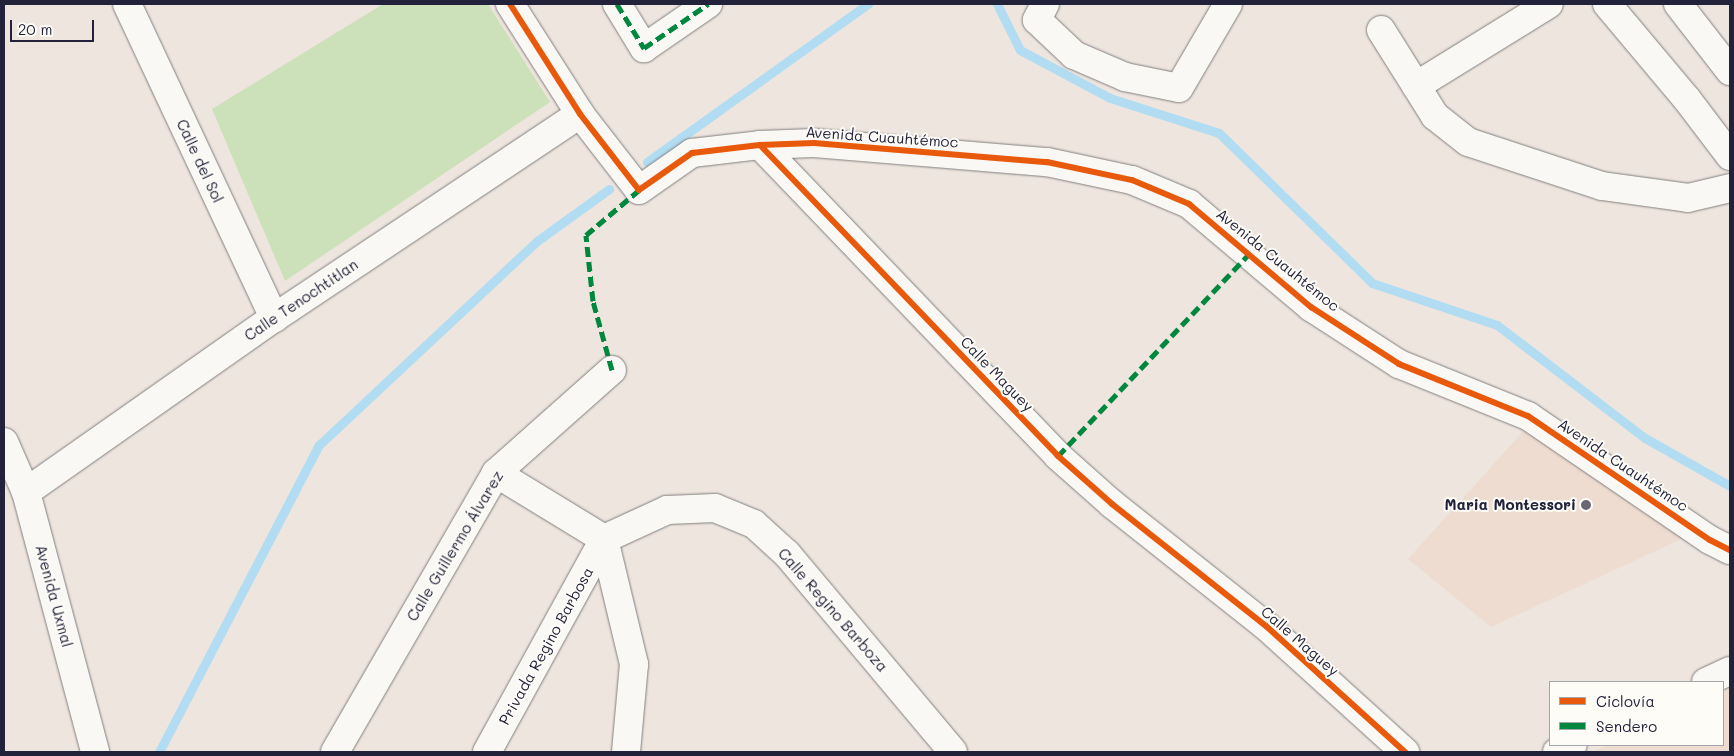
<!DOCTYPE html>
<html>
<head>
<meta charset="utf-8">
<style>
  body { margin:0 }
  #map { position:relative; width:1734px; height:756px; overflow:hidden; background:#eee6de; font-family:Mali,sans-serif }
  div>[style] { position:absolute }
  .built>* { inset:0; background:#eddccf }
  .green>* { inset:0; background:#cce0b9 }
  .stream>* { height:9px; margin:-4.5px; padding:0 4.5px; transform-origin:4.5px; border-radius:4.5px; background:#b1dcf1 }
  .roads { filter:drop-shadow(0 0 1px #827f80) drop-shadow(0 0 1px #827f80) }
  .minor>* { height:28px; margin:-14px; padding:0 14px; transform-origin:14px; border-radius:14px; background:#f9f8f5 }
  .quiet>* { height:5px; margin-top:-2.5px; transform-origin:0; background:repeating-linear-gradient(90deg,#00873e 0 10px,transparent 0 15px) }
  .cycleway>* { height:6px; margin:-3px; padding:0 3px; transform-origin:3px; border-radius:3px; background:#e8590c }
  .dots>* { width:14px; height:14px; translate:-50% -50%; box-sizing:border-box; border:2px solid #fdfcf7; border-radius:50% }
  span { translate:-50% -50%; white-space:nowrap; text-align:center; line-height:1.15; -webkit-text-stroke:4px #fdfcf7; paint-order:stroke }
  .street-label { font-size:15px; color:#22223b }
  .poi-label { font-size:15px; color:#22223b; font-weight:700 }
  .right { translate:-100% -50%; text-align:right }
  .frame { position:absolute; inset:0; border:5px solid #22223b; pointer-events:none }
  .legend { position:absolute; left:1549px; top:681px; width:175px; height:65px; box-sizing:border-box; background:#fdfcf7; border:1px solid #a5a5ac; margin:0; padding:6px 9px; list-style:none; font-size:15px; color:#22223b }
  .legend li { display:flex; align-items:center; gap:10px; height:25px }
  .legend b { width:25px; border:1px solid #a5a5ac }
  .scale { position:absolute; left:10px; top:20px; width:84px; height:22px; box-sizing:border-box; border:2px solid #22223b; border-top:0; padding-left:6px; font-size:15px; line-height:18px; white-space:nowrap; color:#22223b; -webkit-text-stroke:4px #fdfcf7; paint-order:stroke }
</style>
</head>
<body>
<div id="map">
  <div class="built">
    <div style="clip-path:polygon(1528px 426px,1688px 536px,1491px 627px,1408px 559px)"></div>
    <div style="clip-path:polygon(1730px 687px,1730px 752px,1592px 752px,1608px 745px,1723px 745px,1723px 690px)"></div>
  </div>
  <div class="green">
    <div style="clip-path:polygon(383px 4px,488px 4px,550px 102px,285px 281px,212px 109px)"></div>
  </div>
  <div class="stream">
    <div style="left:997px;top:4px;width:51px;rotate:63.4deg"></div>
    <div style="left:1020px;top:50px;width:102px;rotate:28.1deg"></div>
    <div style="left:1110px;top:98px;width:114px;rotate:17.8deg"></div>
    <div style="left:1219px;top:133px;width:214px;rotate:44.4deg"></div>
    <div style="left:1372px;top:283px;width:132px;rotate:18.6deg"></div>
    <div style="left:1497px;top:325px;width:186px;rotate:37.4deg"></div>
    <div style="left:1645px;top:438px;width:98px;rotate:29.5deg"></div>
    <div style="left:647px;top:162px;width:272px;rotate:-35.6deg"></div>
    <div style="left:159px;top:752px;width:346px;rotate:-62.5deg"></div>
    <div style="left:319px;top:445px;width:299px;rotate:-43.1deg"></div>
    <div style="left:537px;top:241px;width:89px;rotate:-35.8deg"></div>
  </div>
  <div class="roads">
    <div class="minor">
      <div style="left:127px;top:4px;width:347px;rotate:64.9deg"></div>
      <div style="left:510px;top:4px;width:130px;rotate:57.5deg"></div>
      <div style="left:580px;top:114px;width:96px;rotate:52.2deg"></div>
      <div style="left:639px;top:190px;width:65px;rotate:-34.9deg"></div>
      <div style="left:692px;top:153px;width:68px;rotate:-6.7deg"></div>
      <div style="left:760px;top:145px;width:431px;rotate:46.2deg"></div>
      <div style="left:1058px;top:456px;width:72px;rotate:41.6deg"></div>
      <div style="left:1112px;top:504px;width:196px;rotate:38.4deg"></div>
      <div style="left:1266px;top:626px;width:188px;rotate:42.2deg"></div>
      <div style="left:617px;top:4px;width:52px;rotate:58.5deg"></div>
      <div style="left:644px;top:48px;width:78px;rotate:-34.5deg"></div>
      <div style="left:1045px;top:4px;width:18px;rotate:117deg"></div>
      <div style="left:1037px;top:20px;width:51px;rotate:43.4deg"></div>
      <div style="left:1074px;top:55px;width:56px;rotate:23.3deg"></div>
      <div style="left:1125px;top:77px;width:55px;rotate:11.5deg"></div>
      <div style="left:1179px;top:88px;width:97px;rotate:-59.7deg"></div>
      <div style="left:1607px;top:4px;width:123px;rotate:50deg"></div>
      <div style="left:1686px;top:98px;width:73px;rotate:52.8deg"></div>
      <div style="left:1678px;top:4px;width:85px;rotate:52.2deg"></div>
      <div style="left:1381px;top:30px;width:102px;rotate:57.9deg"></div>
      <div style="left:1435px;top:116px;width:42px;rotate:38.2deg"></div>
      <div style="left:1468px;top:142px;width:141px;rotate:18.2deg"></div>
      <div style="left:1602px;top:186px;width:87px;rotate:7.9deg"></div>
      <div style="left:1688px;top:198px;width:43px;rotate:-13.4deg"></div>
      <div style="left:1416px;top:86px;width:156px;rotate:-31.7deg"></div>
      <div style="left:760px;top:145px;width:54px;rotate:-2.1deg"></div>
      <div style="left:814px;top:143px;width:234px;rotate:4.7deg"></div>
      <div style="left:1047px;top:162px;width:87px;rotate:12deg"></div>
      <div style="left:1132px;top:180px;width:62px;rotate:22.8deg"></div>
      <div style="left:1189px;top:204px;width:160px;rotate:40.2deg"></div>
      <div style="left:1311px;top:307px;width:105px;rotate:32.9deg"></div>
      <div style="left:1399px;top:364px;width:139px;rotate:22deg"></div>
      <div style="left:1528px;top:416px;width:220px;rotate:34.3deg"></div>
      <div style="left:1710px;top:540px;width:22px;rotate:27deg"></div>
      <div style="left:4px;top:442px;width:55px;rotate:66.3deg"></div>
      <div style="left:26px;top:492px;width:269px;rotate:75.1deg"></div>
      <div style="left:496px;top:473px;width:127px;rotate:31.4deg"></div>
      <div style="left:604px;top:539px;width:129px;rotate:76.5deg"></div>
      <div style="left:634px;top:664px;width:88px;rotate:95.2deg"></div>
      <div style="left:26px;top:492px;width:303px;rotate:-35.1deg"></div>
      <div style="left:274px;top:318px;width:368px;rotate:-33.7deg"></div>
      <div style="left:1706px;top:682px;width:26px;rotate:-25deg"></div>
      <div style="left:335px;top:752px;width:322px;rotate:-60deg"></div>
      <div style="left:496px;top:473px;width:155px;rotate:-41.6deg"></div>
      <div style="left:487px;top:752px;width:243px;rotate:-61.2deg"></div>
      <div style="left:604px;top:539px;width:69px;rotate:-24.7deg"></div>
      <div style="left:667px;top:510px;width:48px;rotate:-2.4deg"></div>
      <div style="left:715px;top:508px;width:42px;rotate:22.3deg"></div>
      <div style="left:754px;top:524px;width:45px;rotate:42.3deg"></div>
      <div style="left:787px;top:554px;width:258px;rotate:50deg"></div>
      <div style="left:1557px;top:752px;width:17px;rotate:-24deg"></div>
    </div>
  </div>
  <div class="quiet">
    <div style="left:617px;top:4px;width:52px;rotate:58.5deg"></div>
    <div style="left:644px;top:48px;width:78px;rotate:-34.5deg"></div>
    <div style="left:612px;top:370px;width:72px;rotate:-105.4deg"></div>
    <div style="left:593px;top:301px;width:66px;rotate:-96.1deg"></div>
    <div style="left:586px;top:235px;width:70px;rotate:-40.3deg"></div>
    <div style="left:1058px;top:456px;width:278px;rotate:-46.6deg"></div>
  </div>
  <div class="cycleway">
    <div style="left:510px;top:4px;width:130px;rotate:57.5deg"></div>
    <div style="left:580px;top:114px;width:96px;rotate:52.2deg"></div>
    <div style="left:639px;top:190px;width:65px;rotate:-34.9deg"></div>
    <div style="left:692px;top:153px;width:68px;rotate:-6.7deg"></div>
    <div style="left:760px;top:145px;width:431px;rotate:46.2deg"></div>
    <div style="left:1058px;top:456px;width:72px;rotate:41.6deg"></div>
    <div style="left:1112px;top:504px;width:196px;rotate:38.4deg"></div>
    <div style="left:1266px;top:626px;width:188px;rotate:42.2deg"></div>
    <div style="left:760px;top:145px;width:54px;rotate:-2.1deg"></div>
    <div style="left:814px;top:143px;width:234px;rotate:4.7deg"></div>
    <div style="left:1047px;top:162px;width:87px;rotate:12deg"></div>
    <div style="left:1132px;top:180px;width:62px;rotate:22.8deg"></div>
    <div style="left:1189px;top:204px;width:160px;rotate:40.2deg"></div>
    <div style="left:1311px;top:307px;width:105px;rotate:32.9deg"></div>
    <div style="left:1399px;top:364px;width:139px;rotate:22deg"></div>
    <div style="left:1528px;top:416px;width:220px;rotate:34.3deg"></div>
    <div style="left:1710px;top:540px;width:22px;rotate:27deg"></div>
  </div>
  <div class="dots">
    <div style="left:1586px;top:505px;background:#696774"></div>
  </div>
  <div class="street-label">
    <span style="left:882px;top:137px;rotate:4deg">Avenida Cuauhtémoc</span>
    <span style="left:200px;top:161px;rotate:65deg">Calle del Sol</span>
    <span style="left:1278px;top:260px;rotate:39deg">Avenida Cuauhtémoc</span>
    <span style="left:301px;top:300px;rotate:-34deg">Calle Tenochtitlan</span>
    <span style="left:997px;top:374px;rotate:46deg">Calle Maguey</span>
    <span style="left:1623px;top:465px;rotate:34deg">Avenida Cuauhtémoc</span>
    <span style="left:455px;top:546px;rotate:-59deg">Calle Guillermo Álvarez</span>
    <span style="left:54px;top:596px;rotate:75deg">Avenida Uxmal</span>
    <span style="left:833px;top:610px;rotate:49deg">Calle Regino Barboza</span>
    <span style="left:1300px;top:641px;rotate:41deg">Calle Maguey</span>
    <span style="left:546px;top:646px;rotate:-61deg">Privada Regino Barbosa</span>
  </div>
  <div class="poi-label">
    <span class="right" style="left:1576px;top:505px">Maria Montessori</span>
  </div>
  <div class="frame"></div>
  <ul class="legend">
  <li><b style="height:6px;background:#e8590c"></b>Ciclovía</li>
  <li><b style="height:6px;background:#00873e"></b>Sendero</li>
  </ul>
  <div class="scale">20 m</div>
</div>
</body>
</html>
